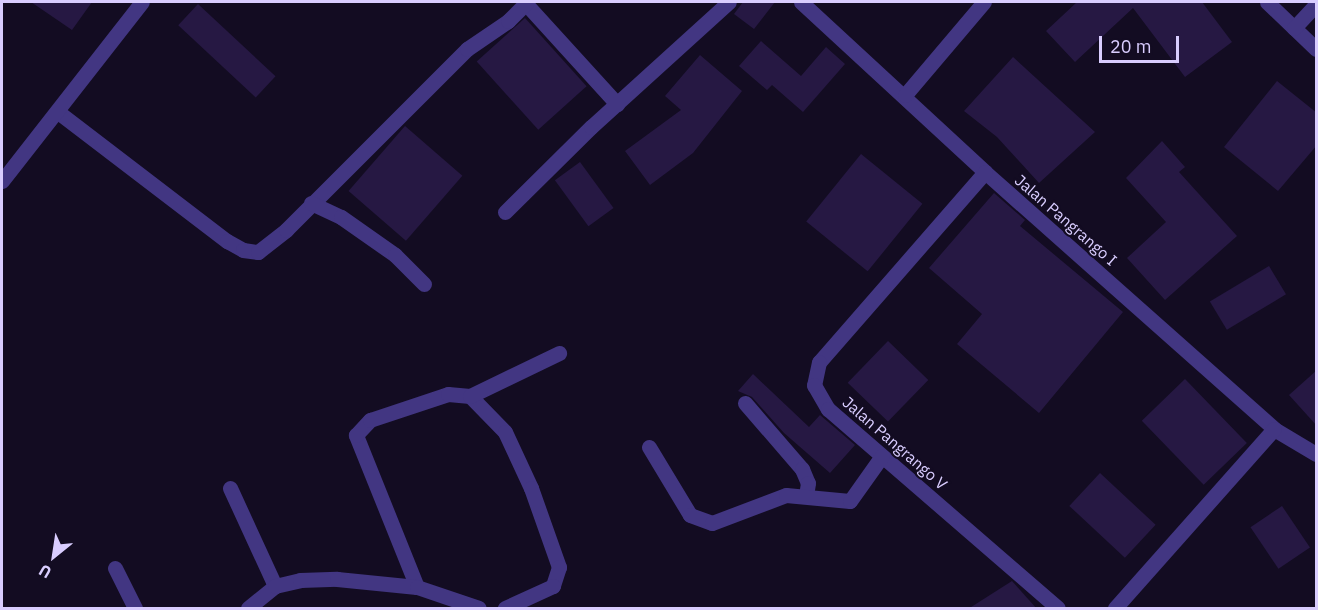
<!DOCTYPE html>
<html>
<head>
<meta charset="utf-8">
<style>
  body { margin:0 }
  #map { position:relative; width:1318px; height:610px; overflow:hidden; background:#130c22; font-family:"IBM Plex Sans",sans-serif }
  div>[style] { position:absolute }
  .building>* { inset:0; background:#261843; transform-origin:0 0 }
  .minor>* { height:15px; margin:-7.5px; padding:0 7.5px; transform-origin:7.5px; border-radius:7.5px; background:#423682 }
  span { translate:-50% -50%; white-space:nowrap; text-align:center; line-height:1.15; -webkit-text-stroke:4.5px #130c22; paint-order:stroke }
  .street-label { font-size:16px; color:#d9cdff }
  .frame { position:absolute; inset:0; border:3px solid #d9cdff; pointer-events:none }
  .north { position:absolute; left:24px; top:526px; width:60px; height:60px; -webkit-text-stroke:4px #130c22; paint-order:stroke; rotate:210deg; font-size:16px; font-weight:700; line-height:24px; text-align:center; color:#d9cdff }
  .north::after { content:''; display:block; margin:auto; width:21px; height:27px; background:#d9cdff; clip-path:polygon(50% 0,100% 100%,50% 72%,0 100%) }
  .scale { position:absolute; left:1099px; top:36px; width:80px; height:27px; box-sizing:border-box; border:3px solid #d9cdff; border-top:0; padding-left:8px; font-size:18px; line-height:21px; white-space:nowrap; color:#d9cdff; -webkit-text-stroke:4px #130c22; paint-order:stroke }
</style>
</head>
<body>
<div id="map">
  <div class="building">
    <div style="clip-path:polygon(31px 2px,92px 2px,72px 30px)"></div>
    <div style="clip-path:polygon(743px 2px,775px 2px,754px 29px,734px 14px)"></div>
    <div style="clip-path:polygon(1077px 2px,1202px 2px,1232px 42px,1185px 77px,1133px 8px,1075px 62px,1046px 31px)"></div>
    <div style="left:198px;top:4px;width:106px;height:29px;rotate:43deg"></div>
    <div style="left:525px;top:18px;width:92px;height:65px;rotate:48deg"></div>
    <div style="clip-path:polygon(761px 41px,801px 76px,826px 47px,845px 64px,803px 112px,772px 85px,767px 90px,739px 66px)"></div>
    <div style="clip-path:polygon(700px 55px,742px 91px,693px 153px,650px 185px,625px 151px,681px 110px,665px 96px)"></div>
    <div style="clip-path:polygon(1013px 57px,1095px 132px,1039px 183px,997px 137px,964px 111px)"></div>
    <div style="clip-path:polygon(1277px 81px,1317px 113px,1317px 145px,1278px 191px,1224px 147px)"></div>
    <div style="left:405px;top:126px;width:76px;height:86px;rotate:41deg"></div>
    <div style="clip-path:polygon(1162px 141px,1185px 167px,1179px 172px,1237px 236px,1165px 300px,1127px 258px,1166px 222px,1126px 178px)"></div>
    <div style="left:861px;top:154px;width:79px;height:87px;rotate:39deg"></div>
    <div style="left:580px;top:162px;width:57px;height:31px;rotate:54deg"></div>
    <div style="clip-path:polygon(994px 193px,1025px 220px,1020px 226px,1123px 312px,1039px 413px,957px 344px,982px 314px,929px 268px)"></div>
    <div style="left:1269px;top:266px;width:33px;height:69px;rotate:59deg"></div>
    <div style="left:888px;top:341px;width:56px;height:58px;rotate:44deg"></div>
    <div style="clip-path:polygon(1317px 370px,1317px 426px,1289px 395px)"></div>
    <div style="clip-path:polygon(753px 374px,809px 427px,820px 415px,855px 445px,830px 473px,784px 433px,752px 397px,738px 391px)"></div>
    <div style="left:1185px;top:379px;width:89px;height:60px;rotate:46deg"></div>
    <div style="left:1100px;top:473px;width:76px;height:45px;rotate:43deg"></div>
    <div style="left:1282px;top:506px;width:50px;height:38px;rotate:56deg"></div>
    <div style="clip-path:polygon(1012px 581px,1037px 609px,968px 609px)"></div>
  </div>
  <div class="minor">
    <div style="left:801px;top:2px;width:251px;rotate:42.7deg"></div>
    <div style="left:985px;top:172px;width:387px;rotate:41.6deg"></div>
    <div style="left:1274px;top:429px;width:49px;rotate:30.8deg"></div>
    <div style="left:1267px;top:2px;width:68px;rotate:43.8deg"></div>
    <div style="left:527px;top:5px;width:134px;rotate:47.7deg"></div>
    <div style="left:1294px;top:28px;width:33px;rotate:-47deg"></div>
    <div style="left:905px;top:95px;width:122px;rotate:-49.7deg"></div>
    <div style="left:58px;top:112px;width:213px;rotate:37.4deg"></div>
    <div style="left:227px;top:241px;width:18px;rotate:29deg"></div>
    <div style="left:243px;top:250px;width:15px;rotate:8deg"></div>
    <div style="left:258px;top:252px;width:36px;rotate:-38deg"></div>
    <div style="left:286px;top:230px;width:256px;rotate:-45deg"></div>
    <div style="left:467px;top:49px;width:50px;rotate:-34.3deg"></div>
    <div style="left:508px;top:21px;width:27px;rotate:-45deg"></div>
    <div style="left:985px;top:172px;width:252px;rotate:131.1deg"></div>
    <div style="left:819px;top:362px;width:24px;rotate:102deg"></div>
    <div style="left:814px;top:385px;width:28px;rotate:60deg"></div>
    <div style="left:828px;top:409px;width:304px;rotate:40.9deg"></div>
    <div style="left:2px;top:181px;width:227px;rotate:-52deg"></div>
    <div style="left:311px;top:203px;width:33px;rotate:25deg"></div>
    <div style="left:341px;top:217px;width:66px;rotate:35.1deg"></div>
    <div style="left:395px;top:255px;width:41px;rotate:45deg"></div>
    <div style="left:505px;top:212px;width:121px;rotate:-44.7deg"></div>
    <div style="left:591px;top:127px;width:186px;rotate:-42.2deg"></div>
    <div style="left:470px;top:396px;width:50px;rotate:45.8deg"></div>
    <div style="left:505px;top:432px;width:62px;rotate:65.1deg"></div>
    <div style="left:531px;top:488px;width:84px;rotate:70.5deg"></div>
    <div style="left:559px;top:567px;width:20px;rotate:108deg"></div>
    <div style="left:553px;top:586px;width:53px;rotate:155.4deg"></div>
    <div style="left:745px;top:403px;width:87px;rotate:49.2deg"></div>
    <div style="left:802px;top:469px;width:15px;rotate:67deg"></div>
    <div style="left:808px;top:483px;width:12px;rotate:99deg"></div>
    <div style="left:649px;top:447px;width:79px;rotate:58.9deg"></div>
    <div style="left:690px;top:515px;width:23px;rotate:20deg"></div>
    <div style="left:712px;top:523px;width:79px;rotate:-20.7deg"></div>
    <div style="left:786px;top:495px;width:64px;rotate:5.4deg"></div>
    <div style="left:850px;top:501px;width:55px;rotate:-54.6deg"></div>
    <div style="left:230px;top:488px;width:108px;rotate:65.3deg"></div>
    <div style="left:115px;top:568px;width:45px;rotate:63.4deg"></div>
    <div style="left:417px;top:587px;width:164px;rotate:-111.9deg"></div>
    <div style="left:356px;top:435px;width:21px;rotate:-47deg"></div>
    <div style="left:370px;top:420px;width:82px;rotate:-18.4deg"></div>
    <div style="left:448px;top:394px;width:22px;rotate:5deg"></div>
    <div style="left:470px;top:396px;width:99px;rotate:-25.8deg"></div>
    <div style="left:248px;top:608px;width:35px;rotate:-39deg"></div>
    <div style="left:275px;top:586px;width:26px;rotate:-13deg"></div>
    <div style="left:300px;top:580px;width:37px;rotate:-2deg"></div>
    <div style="left:337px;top:579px;width:80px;rotate:5.7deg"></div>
    <div style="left:417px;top:587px;width:65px;rotate:18.7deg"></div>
    <div style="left:1115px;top:608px;width:239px;rotate:-48.4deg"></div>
  </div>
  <div class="street-label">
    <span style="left:1066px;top:220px;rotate:41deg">Jalan Pangrango I</span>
    <span style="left:895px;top:443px;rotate:41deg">Jalan Pangrango V</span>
  </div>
  <div class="frame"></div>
  <div class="north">U</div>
  <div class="scale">20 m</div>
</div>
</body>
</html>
